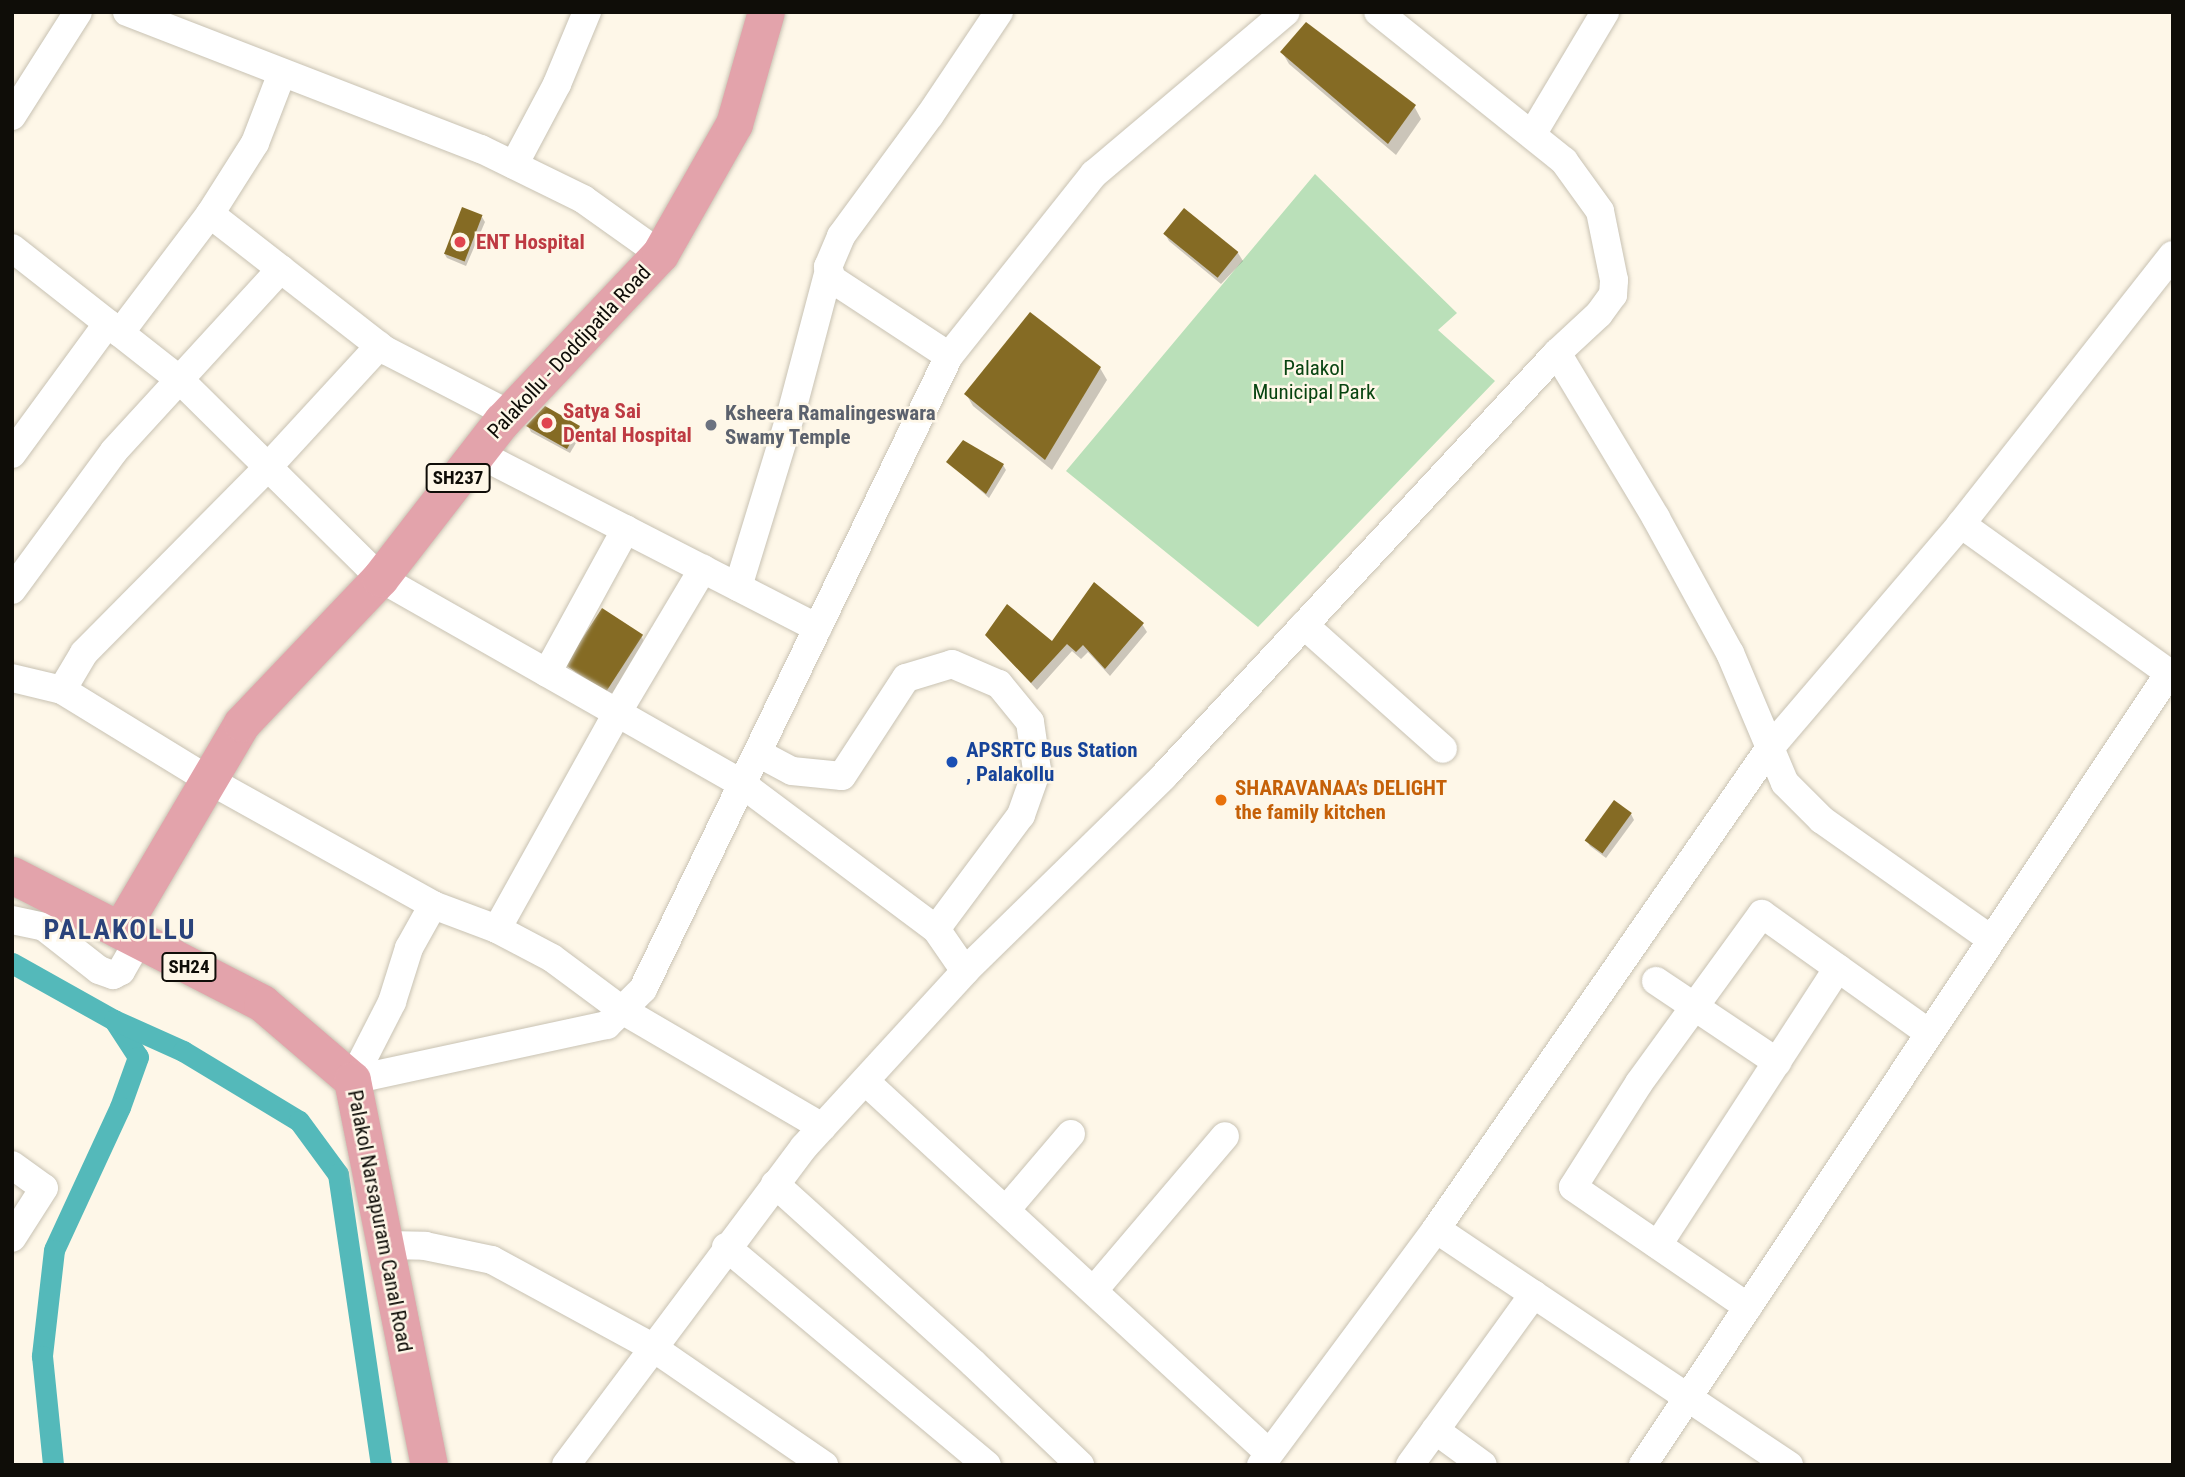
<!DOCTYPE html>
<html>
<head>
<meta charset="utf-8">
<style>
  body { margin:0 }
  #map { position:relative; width:2185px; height:1477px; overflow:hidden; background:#fef7e8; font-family:"Roboto Condensed",sans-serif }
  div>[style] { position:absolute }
  .green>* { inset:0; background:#bae0b9 }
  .shadow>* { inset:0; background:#0003 }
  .canal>* { height:21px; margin:-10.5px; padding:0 10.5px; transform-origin:10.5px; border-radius:10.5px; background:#54b9ba }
  .building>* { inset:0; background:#856b24; transform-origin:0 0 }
  .roads { filter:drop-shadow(0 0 2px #c8c2b3) drop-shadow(0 0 2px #c8c2b3) }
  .minor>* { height:28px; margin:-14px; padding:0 14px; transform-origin:14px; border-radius:14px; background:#fff }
  .major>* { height:37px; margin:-18.5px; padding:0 18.5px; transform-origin:18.5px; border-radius:18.5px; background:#e3a3ab }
  .dots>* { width:19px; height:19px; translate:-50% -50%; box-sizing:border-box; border:4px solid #fef7e8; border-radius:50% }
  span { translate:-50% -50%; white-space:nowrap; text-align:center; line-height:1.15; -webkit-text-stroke:5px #fef7e8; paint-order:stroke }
  .shield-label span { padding:2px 5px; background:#fef7e8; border:2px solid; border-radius:5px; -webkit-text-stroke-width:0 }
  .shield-label { font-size:19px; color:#0f0d08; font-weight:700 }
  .health-label { font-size:21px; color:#be3a42; font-weight:700 }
  .left { translate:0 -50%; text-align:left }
  .street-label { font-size:21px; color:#0f0d08 }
  .park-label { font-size:21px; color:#084411 }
  .worship-label { font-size:21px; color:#5b616d; font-weight:700 }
  .transit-label { font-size:21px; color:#164399; font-weight:700 }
  .food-label { font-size:21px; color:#c56008; font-weight:700 }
  .district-label { font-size:28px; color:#2a437b; font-weight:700; letter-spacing:2px }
  .frame { position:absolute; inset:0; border:14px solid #0f0d08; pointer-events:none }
</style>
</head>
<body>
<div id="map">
  <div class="green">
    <div style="clip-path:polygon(1315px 174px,1457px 313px,1438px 330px,1495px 381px,1258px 627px,1066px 471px)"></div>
  </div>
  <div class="shadow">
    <div style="clip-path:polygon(1282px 52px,1414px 106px,1421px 119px,1396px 155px,1289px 64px)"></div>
    <div style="clip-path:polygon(482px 217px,485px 222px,466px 266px,447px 258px,444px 253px)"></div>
    <div style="clip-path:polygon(1164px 232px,1238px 253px,1243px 261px,1221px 284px,1169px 241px)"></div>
    <div style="clip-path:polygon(1100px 368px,1107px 380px,1052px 470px,973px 406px,966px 394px)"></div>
    <div style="clip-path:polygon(528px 426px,579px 427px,582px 433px,570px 453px,531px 432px)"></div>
    <div style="clip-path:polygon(948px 462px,1003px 465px,1006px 470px,989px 498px)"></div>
    <div style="clip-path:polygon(1142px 624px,1147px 632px,1110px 676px,1088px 652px,1081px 659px,1072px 651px,1037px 690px,987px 635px,1052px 644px)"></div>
    <div style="clip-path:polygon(641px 636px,646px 645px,616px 698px,577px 675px,571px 667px)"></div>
    <div style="clip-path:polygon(1631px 814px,1634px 820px,1606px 858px,1590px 846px,1586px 840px)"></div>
  </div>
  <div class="canal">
    <div style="left:12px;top:963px;width:117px;rotate:29.2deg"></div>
    <div style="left:114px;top:1020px;width:44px;rotate:57deg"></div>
    <div style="left:138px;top:1057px;width:53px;rotate:109.8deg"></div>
    <div style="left:120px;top:1107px;width:157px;rotate:114.8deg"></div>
    <div style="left:54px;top:1250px;width:107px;rotate:96.5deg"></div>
    <div style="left:42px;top:1356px;width:110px;rotate:84.2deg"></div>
    <div style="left:114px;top:1020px;width:76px;rotate:24.2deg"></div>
    <div style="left:183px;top:1051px;width:135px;rotate:31.1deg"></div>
    <div style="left:299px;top:1121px;width:66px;rotate:53.7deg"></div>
    <div style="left:338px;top:1174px;width:294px;rotate:81.6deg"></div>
  </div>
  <div class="building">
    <div style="clip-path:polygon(1306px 22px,1416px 105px,1388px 144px,1280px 52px)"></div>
    <div style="left:462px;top:207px;width:22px;height:50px;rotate:21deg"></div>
    <div style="left:1184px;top:208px;width:70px;height:33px;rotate:39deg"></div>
    <div style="clip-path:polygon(1030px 312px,1101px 367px,1045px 460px,964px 394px)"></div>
    <div style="clip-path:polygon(545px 406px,580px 426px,567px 449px,526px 426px)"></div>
    <div style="clip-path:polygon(963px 440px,1004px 464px,986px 494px,946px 462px)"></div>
    <div style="clip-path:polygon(1094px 582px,1144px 623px,1105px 669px,1083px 645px,1076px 652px,1067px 644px,1031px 683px,985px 635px,1007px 604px,1052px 641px)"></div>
    <div style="left:602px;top:608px;width:49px;height:68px;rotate:33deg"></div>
    <div style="left:1614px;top:800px;width:22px;height:50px;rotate:36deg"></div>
  </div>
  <div class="roads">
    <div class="minor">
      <div style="left:127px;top:12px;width:380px;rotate:21.2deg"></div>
      <div style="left:481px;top:149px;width:114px;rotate:26.1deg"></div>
      <div style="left:583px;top:199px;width:95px;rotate:35.5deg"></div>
      <div style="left:12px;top:116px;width:123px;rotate:-57.6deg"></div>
      <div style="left:1533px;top:133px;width:141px;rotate:-59.2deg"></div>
      <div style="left:514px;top:165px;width:92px;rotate:-62deg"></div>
      <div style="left:557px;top:84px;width:78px;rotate:-67.4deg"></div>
      <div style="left:210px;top:214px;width:222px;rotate:37.9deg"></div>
      <div style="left:385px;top:350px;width:140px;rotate:27.3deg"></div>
      <div style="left:12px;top:248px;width:214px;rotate:38.2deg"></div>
      <div style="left:180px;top:380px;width:281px;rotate:44.7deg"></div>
      <div style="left:380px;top:578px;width:417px;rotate:29.6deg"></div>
      <div style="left:742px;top:784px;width:242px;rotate:36.8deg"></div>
      <div style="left:936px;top:929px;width:51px;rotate:55.4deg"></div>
      <div style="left:120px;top:333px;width:149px;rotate:-52.9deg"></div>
      <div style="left:210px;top:214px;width:84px;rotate:-57.6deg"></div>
      <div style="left:255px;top:143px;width:75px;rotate:-68.9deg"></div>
      <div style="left:1557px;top:353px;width:192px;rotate:59deg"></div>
      <div style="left:1656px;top:518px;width:154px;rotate:61.3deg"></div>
      <div style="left:1730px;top:653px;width:141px;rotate:67.1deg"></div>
      <div style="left:1785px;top:783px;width:52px;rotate:45deg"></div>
      <div style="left:1822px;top:820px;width:207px;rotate:35.2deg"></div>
      <div style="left:949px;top:356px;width:140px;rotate:-146.7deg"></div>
      <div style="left:832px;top:279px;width:13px;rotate:-108deg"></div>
      <div style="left:828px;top:267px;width:34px;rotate:-67deg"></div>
      <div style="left:841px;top:236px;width:150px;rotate:-53.7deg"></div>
      <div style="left:930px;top:115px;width:124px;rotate:-56.2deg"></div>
      <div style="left:477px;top:453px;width:383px;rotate:27.2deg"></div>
      <div style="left:12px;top:454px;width:162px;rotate:-53.8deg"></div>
      <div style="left:738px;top:587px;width:181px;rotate:-73deg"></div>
      <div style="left:791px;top:414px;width:145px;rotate:-75.2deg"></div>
      <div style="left:12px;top:590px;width:172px;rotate:-53.7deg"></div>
      <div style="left:114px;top:451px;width:247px;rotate:-47.5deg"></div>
      <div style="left:1304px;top:625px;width:186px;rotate:41.7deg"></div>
      <div style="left:547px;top:673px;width:164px;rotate:-61.3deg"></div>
      <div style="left:12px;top:678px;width:51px;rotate:13.5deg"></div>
      <div style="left:62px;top:690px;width:170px;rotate:31.5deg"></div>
      <div style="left:207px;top:779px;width:259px;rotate:29.1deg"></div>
      <div style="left:433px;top:905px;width:49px;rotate:119.2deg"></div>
      <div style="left:409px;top:948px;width:57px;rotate:107.5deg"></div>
      <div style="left:392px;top:1002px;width:88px;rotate:117.1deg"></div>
      <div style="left:62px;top:690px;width:43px;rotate:-59.3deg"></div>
      <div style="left:84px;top:653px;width:260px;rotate:-45.3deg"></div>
      <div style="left:267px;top:468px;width:166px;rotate:-47.4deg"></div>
      <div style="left:758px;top:753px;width:38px;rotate:28deg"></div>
      <div style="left:792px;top:771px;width:50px;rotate:5.7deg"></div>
      <div style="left:842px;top:776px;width:117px;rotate:-56.9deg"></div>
      <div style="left:906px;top:678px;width:48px;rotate:-16.9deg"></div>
      <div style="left:952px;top:664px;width:51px;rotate:23.1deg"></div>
      <div style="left:999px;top:684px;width:49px;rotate:50.8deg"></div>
      <div style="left:1030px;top:722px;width:49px;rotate:81.7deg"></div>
      <div style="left:1037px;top:770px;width:48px;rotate:109.6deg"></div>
      <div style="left:1021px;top:815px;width:142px;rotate:126.7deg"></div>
      <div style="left:433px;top:905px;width:68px;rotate:20.6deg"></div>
      <div style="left:497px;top:929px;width:62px;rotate:27.8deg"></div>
      <div style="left:552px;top:958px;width:87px;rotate:36.6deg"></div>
      <div style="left:622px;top:1010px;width:232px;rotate:30.3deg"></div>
      <div style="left:12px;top:920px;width:33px;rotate:12deg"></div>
      <div style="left:44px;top:927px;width:70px;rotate:38deg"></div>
      <div style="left:99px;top:970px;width:15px;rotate:20deg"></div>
      <div style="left:113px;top:975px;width:9px;rotate:-27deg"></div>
      <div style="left:121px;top:971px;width:34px;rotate:-60deg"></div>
      <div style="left:497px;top:929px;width:247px;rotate:-60.9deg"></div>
      <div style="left:617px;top:713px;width:168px;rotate:-59.2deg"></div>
      <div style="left:1656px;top:981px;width:146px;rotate:33.8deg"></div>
      <div style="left:352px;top:1080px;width:261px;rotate:-12.2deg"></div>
      <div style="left:607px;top:1025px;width:51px;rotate:-45deg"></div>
      <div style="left:643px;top:989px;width:703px;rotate:-64.2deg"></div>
      <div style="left:949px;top:356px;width:233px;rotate:-51.5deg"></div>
      <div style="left:1094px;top:174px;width:251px;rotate:-40.2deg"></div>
      <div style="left:865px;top:1081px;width:549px;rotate:42.64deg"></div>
      <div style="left:12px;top:1165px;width:39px;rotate:36deg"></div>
      <div style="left:44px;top:1188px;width:59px;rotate:122.6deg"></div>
      <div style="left:775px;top:1184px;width:267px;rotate:42.1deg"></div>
      <div style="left:973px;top:1363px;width:148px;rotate:43.6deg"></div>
      <div style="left:1006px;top:1210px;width:100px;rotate:-49.5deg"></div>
      <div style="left:1436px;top:1229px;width:425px;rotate:33.8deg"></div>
      <div style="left:386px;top:1245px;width:39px;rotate:1deg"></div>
      <div style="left:425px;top:1246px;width:68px;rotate:11.8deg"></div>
      <div style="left:492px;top:1260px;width:182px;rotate:28.5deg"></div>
      <div style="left:652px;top:1347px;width:209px;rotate:34.5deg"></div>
      <div style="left:1658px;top:1245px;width:330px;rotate:-57deg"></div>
      <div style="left:726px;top:1247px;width:340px;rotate:39.9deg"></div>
      <div style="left:1094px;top:1290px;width:202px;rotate:-49.6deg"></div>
      <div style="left:1748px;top:1307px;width:212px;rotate:-145.6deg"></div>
      <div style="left:1573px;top:1187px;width:123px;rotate:-57.6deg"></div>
      <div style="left:1639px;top:1083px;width:209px;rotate:-54deg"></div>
      <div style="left:1762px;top:914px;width:205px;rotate:35.5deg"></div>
      <div style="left:1435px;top:1430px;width:59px;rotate:36.1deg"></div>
      <div style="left:566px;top:1465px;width:397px;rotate:-53.2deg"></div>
      <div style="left:804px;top:1147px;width:239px;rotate:-47.5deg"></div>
      <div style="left:965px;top:971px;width:277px;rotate:-44.4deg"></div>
      <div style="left:1163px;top:777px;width:579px;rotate:-47.1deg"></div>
      <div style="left:1557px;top:353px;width:57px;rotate:-42.9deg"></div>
      <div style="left:1599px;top:314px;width:24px;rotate:-54deg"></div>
      <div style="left:1613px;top:295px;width:15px;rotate:-86deg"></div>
      <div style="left:1614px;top:280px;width:70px;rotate:-101.5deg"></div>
      <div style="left:1600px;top:211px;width:62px;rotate:-125.8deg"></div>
      <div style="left:1564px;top:161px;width:238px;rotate:-141.3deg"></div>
      <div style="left:1261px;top:1465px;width:294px;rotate:-53.4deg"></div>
      <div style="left:1436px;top:1229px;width:584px;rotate:-55.25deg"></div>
      <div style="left:1769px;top:749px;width:296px;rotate:-49.5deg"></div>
      <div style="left:1961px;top:524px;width:342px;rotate:-51.8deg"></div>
      <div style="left:1410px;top:1465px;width:211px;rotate:-54.1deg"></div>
      <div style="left:1643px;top:1465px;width:951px;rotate:-56.41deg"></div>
      <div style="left:2169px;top:673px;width:256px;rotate:-144.4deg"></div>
    </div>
    <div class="major">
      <div style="left:12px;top:875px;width:281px;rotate:27.1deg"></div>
      <div style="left:262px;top:1003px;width:118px;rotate:40.5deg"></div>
      <div style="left:352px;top:1080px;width:393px;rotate:78.7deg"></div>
      <div style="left:120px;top:930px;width:240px;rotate:-59.5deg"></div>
      <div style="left:242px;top:723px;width:200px;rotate:-46.4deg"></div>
      <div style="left:380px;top:578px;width:199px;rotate:-52.2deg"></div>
      <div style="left:502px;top:421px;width:230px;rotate:-46.6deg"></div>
      <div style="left:660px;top:254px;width:150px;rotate:-60.4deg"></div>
      <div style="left:734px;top:124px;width:116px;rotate:-74.1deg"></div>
    </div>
  </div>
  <div class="dots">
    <div style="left:460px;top:242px;background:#e0444e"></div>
    <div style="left:547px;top:423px;background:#e0444e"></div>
    <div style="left:711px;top:425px;background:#6b7280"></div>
    <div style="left:952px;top:762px;background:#1a4fb4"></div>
    <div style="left:1221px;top:800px;background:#e8710a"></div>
  </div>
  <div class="shield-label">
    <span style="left:458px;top:478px">SH237</span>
    <span style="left:189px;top:967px">SH24</span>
  </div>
  <div class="health-label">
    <span class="left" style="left:476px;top:242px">ENT Hospital</span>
    <span class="left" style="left:563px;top:423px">Satya Sai<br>Dental Hospital</span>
  </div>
  <div class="street-label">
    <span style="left:569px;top:352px;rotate:-47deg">Palakollu - Doddipatla Road</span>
    <span style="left:380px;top:1221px;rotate:79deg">Palakol Narsapuram Canal Road</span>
  </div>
  <div class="park-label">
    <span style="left:1314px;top:380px">Palakol<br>Municipal Park</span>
  </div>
  <div class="worship-label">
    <span class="left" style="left:725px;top:425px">Ksheera Ramalingeswara<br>Swamy Temple</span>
  </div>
  <div class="transit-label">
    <span class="left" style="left:966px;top:762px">APSRTC Bus Station<br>, Palakollu</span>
  </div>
  <div class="food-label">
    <span class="left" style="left:1235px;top:800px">SHARAVANAA's DELIGHT<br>the family kitchen</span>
  </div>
  <div class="district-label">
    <span style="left:120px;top:930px">PALAKOLLU</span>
  </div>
  <div class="frame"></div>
</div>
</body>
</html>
